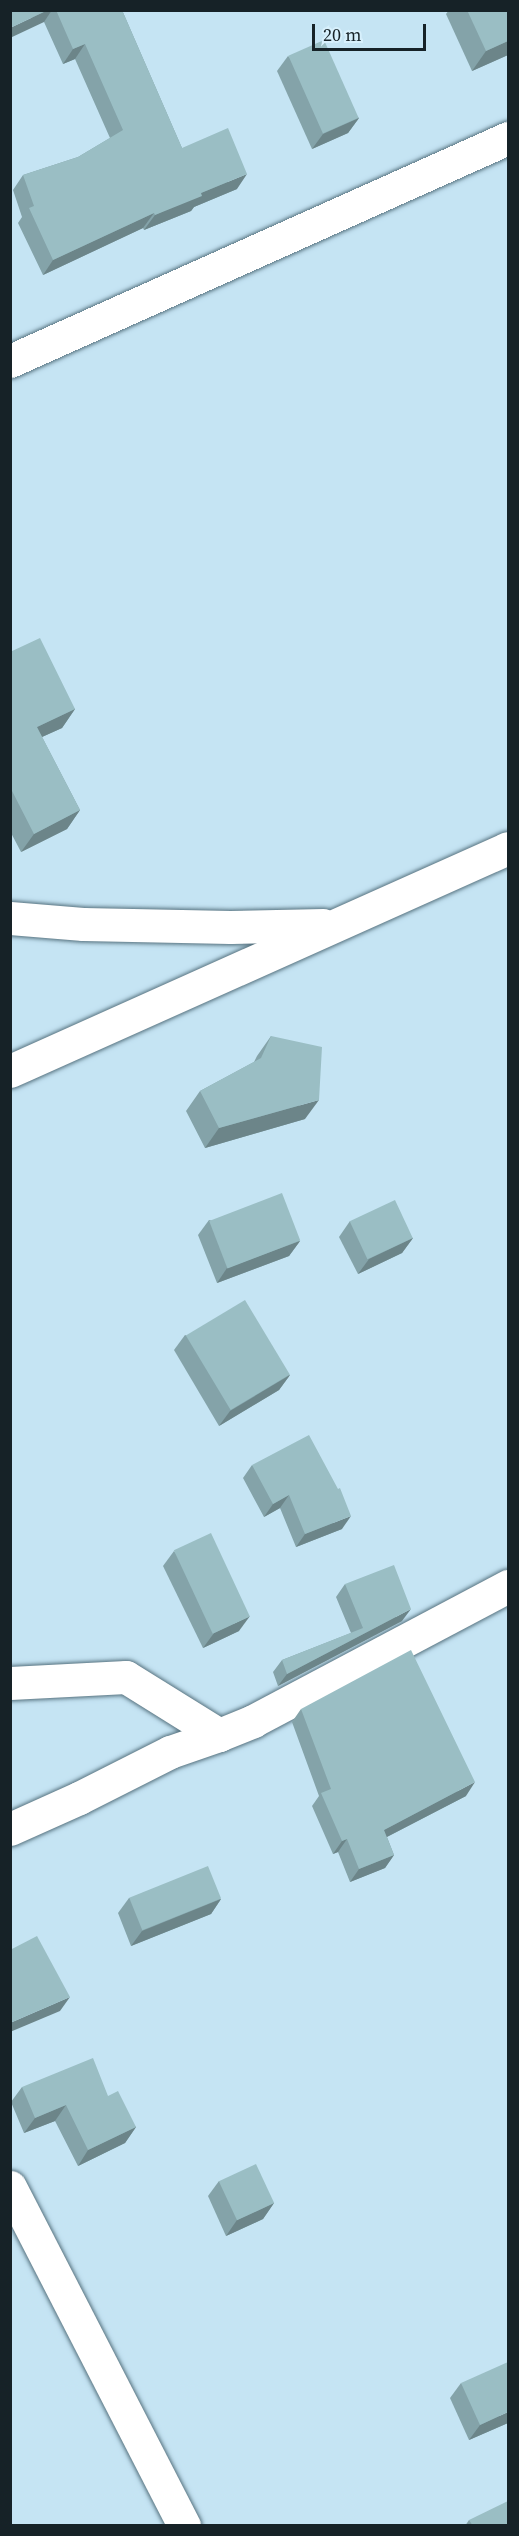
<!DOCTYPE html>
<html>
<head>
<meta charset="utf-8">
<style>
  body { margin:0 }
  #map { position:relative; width:519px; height:2536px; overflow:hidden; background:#c5e4f3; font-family:"Source Serif 4",serif }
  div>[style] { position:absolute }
  .roads { filter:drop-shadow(0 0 2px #577380) drop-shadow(0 0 2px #577380) }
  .street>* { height:33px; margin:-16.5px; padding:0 16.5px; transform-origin:16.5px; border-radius:16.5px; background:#fff }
  .wall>* { inset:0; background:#84a3a9 }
  .shaded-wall>* { inset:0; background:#6c8589 }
  .building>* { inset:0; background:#9abec4; transform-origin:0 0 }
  span { translate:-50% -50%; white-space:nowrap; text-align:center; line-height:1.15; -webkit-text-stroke:4.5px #d7f0fc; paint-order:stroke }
  .frame { position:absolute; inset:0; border:12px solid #162227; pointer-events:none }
  .scale { position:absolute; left:312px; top:24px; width:114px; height:27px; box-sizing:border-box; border:3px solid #162227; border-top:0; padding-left:8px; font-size:18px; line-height:21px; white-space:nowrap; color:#162227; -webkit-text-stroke:4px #d7f0fc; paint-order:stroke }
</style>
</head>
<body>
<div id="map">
  <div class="roads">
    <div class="street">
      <div style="left:10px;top:361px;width:546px;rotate:-24.12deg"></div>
      <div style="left:10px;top:918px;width:73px;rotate:4.7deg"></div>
      <div style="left:83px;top:924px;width:147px;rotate:1.2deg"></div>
      <div style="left:230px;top:927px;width:93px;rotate:-1.2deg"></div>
      <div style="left:10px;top:1071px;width:546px;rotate:-24.12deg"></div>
      <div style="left:10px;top:1683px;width:116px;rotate:-3deg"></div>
      <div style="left:126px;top:1677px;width:110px;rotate:31.9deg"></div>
      <div style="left:219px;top:1735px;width:37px;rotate:-22deg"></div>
      <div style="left:253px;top:1721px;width:289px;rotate:-27.9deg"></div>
      <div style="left:10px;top:1829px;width:76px;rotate:-24.2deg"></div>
      <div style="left:79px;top:1798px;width:102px;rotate:-26.8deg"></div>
      <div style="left:170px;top:1752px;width:52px;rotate:-19.1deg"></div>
      <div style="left:10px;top:2187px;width:381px;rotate:62.8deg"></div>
    </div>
  </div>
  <div class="wall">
    <div style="clip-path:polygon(10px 10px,122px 10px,182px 148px,237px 189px,194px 207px,191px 211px,144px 230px,143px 228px,43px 275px,18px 223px,22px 217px,13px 190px,23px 175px,78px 157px,110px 138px,75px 59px,63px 64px,44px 22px)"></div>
    <div style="clip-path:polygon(449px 10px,508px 10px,508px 55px,472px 71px,446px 14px)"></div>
    <div style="clip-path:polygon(288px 56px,359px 118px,348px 133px,312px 149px,277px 71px)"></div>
    <div style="clip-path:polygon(10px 652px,75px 709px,62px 728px,42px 737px,80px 810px,67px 829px,21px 852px,10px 831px)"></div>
    <div style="clip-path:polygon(271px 1036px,305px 1119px,205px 1148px,186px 1111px,200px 1091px,254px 1062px,257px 1056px)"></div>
    <div style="clip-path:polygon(209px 1220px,300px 1241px,289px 1256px,217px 1283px,198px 1235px)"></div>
    <div style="clip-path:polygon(350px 1221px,413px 1238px,402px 1253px,358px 1274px,339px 1237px)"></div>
    <div style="clip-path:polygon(185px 1335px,290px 1375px,279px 1390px,219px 1426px,174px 1350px)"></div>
    <div style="clip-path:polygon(252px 1465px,342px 1529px,296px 1547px,280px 1508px,264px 1517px,243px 1478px)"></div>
    <div style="clip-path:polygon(174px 1551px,239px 1631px,203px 1648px,163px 1566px)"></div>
    <div style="clip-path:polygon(345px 1584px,402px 1621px,278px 1686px,273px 1672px,282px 1660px,351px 1633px,336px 1597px)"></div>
    <div style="clip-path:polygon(301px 1709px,466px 1796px,387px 1837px,394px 1855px,385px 1868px,350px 1882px,338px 1852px,333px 1854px,312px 1806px,319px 1796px,292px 1722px)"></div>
    <div style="clip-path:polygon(129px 1898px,221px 1899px,211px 1914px,131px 1946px,118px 1913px)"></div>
    <div style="clip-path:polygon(22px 2087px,108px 2096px,136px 2127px,125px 2143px,78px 2166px,55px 2121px,24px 2133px,11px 2102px)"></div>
    <div style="clip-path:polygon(219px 2181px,274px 2203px,263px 2219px,226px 2236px,208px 2196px)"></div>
    <div style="clip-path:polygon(461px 2383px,508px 2423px,469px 2440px,450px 2398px)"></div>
    <div style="clip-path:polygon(469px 2520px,508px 2526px,465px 2526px)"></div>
  </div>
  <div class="shaded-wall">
    <div style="clip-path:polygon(48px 10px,52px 10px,44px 22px,10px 38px,10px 28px)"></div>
    <div style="clip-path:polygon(508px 41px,508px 55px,472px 71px,486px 51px)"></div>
    <div style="clip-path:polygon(85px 44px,75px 59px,63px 64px,73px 49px)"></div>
    <div style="clip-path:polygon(359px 118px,348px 133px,312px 149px,323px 134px)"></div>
    <div style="clip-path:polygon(247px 174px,237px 189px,194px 207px,191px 211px,144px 230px,155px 215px,201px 193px)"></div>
    <div style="clip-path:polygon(154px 213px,143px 228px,43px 275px,53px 260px)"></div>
    <div style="clip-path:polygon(75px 709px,62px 728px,24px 745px,37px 727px)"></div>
    <div style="clip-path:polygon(80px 810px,67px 829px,21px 852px,34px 834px)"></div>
    <div style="clip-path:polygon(319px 1100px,305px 1119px,205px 1148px,219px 1128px)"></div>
    <div style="clip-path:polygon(413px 1238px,402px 1253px,358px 1274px,369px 1259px)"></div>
    <div style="clip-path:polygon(300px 1241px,289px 1256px,217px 1283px,227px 1268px)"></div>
    <div style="clip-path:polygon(290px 1375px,279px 1390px,219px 1426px,230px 1411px)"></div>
    <div style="clip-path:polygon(289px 1495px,280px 1508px,264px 1517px,273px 1504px)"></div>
    <div style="clip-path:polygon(351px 1516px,342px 1529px,296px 1547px,305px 1534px)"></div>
    <div style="clip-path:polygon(411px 1609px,402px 1621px,278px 1686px,287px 1674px)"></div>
    <div style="clip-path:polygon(250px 1616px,239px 1631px,203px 1648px,214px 1633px)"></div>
    <div style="clip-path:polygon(475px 1782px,466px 1796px,375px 1843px,384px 1830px)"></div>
    <div style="clip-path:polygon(347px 1839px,338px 1852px,333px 1854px,342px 1841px)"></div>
    <div style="clip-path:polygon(394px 1855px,385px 1868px,350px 1882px,359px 1869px)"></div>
    <div style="clip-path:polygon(221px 1899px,211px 1914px,131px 1946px,142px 1931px)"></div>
    <div style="clip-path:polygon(70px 1997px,60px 2011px,10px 2032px,10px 2023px)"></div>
    <div style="clip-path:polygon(66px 2105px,55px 2121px,24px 2133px,35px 2118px)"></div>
    <div style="clip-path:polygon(136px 2127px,125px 2143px,78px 2166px,88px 2150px)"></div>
    <div style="clip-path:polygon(274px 2203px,263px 2219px,226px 2236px,237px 2220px)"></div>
    <div style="clip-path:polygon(508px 2412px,508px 2423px,469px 2440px,480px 2425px)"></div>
  </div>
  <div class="building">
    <div style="clip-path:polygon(10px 10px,48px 10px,10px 28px)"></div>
    <div style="clip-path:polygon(56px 10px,122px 10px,182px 148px,228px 128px,247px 174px,201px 193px,202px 196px,155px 215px,154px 213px,53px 260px,29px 208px,34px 206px,23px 175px,78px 157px,123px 130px,85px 44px,73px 49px)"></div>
    <div style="clip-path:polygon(467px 10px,508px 10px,508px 41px,486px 51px)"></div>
    <div style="left:324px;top:40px;width:85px;height:39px;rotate:66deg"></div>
    <div style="clip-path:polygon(40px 638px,75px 709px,37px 727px,80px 810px,34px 834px,10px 787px,10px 652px)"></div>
    <div style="clip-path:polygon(271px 1036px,322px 1047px,319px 1100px,219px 1128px,200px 1091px,261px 1058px)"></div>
    <div style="left:282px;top:1193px;width:51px;height:78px;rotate:69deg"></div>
    <div style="left:395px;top:1200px;width:42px;height:50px;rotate:65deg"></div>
    <div style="left:245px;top:1300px;width:87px;height:69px;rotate:59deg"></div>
    <div style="clip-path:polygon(309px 1435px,338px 1489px,340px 1488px,351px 1516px,305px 1534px,289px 1495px,273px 1504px,252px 1465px)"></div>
    <div style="left:211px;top:1533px;width:92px;height:41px;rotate:65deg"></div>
    <div style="clip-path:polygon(394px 1565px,411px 1609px,287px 1674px,282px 1660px,363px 1628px,345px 1584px)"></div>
    <div style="clip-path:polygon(411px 1650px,475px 1782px,384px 1830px,394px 1855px,359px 1869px,347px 1839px,342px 1841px,321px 1793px,331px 1789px,301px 1709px)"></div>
    <div style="left:208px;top:1866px;width:35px;height:85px;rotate:68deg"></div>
    <div style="clip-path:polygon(37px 1936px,70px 1997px,10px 2023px,10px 1950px)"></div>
    <div style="clip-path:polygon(93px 2058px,108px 2096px,118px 2091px,136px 2127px,88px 2150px,66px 2105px,35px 2118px,22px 2087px)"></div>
    <div style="left:256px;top:2164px;width:43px;height:41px;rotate:65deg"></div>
    <div style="clip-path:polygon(508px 2362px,508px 2412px,480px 2425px,461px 2383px)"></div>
    <div style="clip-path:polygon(508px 2501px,508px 2526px,473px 2526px,469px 2520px)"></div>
  </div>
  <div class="frame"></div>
  <div class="scale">20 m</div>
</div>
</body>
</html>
